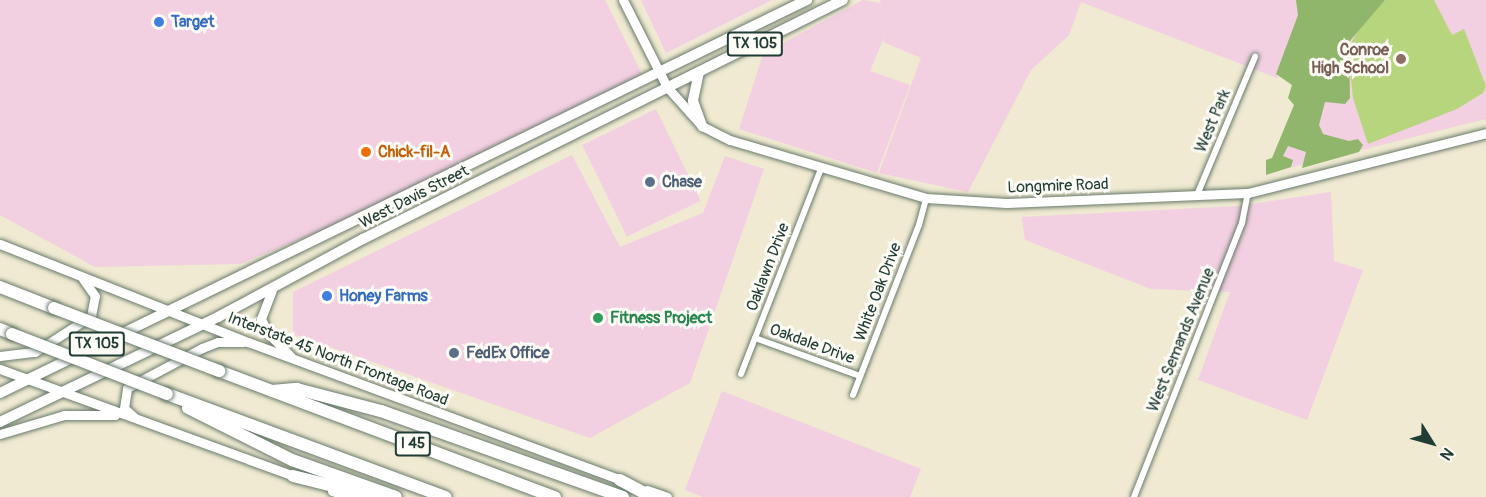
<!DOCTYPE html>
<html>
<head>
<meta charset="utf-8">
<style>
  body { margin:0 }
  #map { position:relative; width:1486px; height:497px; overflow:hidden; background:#efead1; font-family:Pangolin,sans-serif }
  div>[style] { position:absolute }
  .built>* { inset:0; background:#f2cfe1; transform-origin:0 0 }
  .green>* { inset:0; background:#b6d57d }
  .forest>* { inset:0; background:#90b66c }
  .roads { filter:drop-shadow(0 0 2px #687a6b) drop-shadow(0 0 2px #687a6b) }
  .street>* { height:6px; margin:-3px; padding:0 3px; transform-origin:3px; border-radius:3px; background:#fff }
  .secondary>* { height:9px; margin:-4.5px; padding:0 4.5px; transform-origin:4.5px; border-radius:4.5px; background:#fff }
  .primary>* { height:10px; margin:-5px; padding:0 5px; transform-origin:5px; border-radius:5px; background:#fff }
  .highway>* { height:12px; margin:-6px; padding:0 6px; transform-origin:6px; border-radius:6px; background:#fff }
  .bridges { filter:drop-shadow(0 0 2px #687a6b) drop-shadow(0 0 2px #687a6b) }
  .highway-bridge>* { height:12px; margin:-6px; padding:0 6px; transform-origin:6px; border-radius:6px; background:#fff }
  .dots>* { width:16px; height:16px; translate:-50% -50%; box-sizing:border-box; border:3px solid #fdfcf7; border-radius:50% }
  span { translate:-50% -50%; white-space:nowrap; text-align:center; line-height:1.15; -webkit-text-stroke:6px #fdfcf7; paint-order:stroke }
  .shield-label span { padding:2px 4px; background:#fdfcf7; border:2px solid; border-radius:4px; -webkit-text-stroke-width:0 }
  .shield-label { font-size:15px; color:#1f3d34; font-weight:700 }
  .shop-label { font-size:16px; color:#366cbe; font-weight:700 }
  .left { translate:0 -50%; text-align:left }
  .education-label { font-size:16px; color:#785e54; font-weight:700 }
  .right { translate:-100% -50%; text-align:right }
  .street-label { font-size:16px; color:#1f3d34 }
  .food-label { font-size:16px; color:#c56008; font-weight:700 }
  .service-label { font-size:16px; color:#4e5e75; font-weight:700 }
  .leisure-label { font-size:16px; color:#27864d; font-weight:700 }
  .north { position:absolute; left:1402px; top:413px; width:60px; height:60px; -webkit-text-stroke:4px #fdfcf7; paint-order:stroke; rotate:127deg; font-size:16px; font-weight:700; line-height:24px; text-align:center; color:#1f3d34 }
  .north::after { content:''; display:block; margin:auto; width:21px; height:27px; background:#1f3d34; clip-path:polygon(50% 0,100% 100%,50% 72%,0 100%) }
</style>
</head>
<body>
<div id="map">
  <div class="built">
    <div style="clip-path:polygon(0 0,605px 0,642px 74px,338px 224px,240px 264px,95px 267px,0 215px)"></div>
    <div style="clip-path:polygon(641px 0,772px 0,666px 53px)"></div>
    <div style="clip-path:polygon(863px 0,881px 3px,880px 0,1308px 0,1304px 20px,1277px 78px,1081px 2px,1069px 35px,1031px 70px,968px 192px,879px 173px,921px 58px,883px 42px,885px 35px,870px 71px,910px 85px,877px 173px,739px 129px,763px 54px)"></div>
    <div style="clip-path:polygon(1341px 0,1486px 0,1486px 119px,1269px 173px)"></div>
    <div style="left:656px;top:109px;width:102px;height:82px;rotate:64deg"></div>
    <div style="clip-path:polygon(572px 155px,620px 247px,703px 213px,725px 156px,764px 169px,690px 383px,590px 438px,293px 334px,293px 292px)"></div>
    <div style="clip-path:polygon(1331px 192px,1334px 261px,1363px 270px,1307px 420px,1198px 380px,1230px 292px,1151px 289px,1025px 240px,1022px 217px,1239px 206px)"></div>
    <div style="clip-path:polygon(722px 391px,921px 469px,910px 497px,703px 497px,685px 490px)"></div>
  </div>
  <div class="green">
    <div style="clip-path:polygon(1385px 0,1434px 0,1452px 35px,1464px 29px,1486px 86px,1483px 93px,1457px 109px,1368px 144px,1353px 98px,1348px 49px,1362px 23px)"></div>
  </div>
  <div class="forest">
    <div style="clip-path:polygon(1296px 0,1385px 0,1349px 42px,1350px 98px,1345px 104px,1325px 102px,1319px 125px,1323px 134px,1349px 141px,1358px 139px,1363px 145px,1359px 152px,1302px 168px,1306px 152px,1288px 146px,1283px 156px,1293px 160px,1291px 167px,1266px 175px,1266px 160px,1272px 158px,1294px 105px,1288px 98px,1292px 85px,1276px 74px,1298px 15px)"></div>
  </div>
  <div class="roads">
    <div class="street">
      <div style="left:1197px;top:195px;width:150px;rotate:-67.2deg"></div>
      <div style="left:755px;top:338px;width:112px;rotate:19.9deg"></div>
      <div style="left:741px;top:374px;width:220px;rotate:-68.7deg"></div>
      <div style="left:853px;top:395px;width:182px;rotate:-68.8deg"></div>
      <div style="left:919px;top:225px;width:28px;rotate:-75deg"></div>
      <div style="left:1134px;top:497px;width:295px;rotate:-68.5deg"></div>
      <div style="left:1242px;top:223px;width:31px;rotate:-79deg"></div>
    </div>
    <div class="secondary">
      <div style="left:623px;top:0;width:97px;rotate:63.2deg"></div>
      <div style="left:667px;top:87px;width:52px;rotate:48.1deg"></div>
      <div style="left:702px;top:126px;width:31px;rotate:27deg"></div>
      <div style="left:730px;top:140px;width:204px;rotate:16.5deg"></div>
      <div style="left:926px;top:198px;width:80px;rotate:3.6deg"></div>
      <div style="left:1006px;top:203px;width:242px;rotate:-2.4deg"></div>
      <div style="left:1248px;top:193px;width:245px;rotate:-14.1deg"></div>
      <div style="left:0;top:244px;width:267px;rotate:21.6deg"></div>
      <div style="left:248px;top:342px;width:403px;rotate:20.3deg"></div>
      <div style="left:272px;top:290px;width:31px;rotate:111deg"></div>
      <div style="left:261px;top:319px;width:16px;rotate:63deg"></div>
      <div style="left:268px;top:333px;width:33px;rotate:46deg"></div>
      <div style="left:0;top:356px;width:35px;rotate:-7deg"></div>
      <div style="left:35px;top:352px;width:67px;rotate:-32.7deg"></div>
      <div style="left:91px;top:316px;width:20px;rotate:-79deg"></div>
      <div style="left:95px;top:296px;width:21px;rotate:-125deg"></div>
      <div style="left:0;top:369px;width:318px;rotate:20deg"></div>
      <div style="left:134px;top:417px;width:13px;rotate:-138deg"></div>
      <div style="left:124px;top:408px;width:20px;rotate:-81deg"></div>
      <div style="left:127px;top:388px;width:85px;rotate:-28.1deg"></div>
      <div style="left:202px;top:348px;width:17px;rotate:-21deg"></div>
      <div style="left:218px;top:342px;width:25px"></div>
      <div style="left:0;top:434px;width:67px;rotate:-16.5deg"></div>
      <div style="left:64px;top:415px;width:51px"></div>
      <div style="left:647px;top:490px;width:21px;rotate:19deg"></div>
      <div style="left:332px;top:491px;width:18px;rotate:19deg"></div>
    </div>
    <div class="primary">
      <div style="left:699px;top:72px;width:30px;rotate:102deg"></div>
      <div style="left:693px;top:101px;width:27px;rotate:70deg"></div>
      <div style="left:0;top:393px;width:898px;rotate:-25.97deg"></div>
      <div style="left:0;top:422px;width:242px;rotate:-25.7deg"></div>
      <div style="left:218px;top:317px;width:165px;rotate:-28.3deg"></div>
      <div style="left:363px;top:239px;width:536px;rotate:-26.47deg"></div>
    </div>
    <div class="highway">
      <div style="left:0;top:287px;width:58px;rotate:21.3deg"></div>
      <div style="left:0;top:329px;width:13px;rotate:23deg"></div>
      <div style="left:219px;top:371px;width:359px;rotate:20.6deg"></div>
      <div style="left:272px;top:391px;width:25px;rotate:-5deg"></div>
      <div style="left:297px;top:389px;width:87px;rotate:14.7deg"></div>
      <div style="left:381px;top:411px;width:257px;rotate:19.6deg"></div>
      <div style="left:167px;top:394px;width:297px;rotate:20.3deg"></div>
      <div style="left:188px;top:408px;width:116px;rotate:26.6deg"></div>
      <div style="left:292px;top:460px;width:110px;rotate:19.6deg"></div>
      <div style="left:293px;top:476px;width:82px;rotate:14deg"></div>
      <div style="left:620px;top:480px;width:36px;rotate:28deg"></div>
    </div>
  </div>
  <div class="bridges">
    <div class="highway-bridge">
      <div style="left:54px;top:308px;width:177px;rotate:20.9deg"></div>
      <div style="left:12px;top:334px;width:166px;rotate:21.2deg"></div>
    </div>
  </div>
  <div class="dots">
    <div style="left:159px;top:22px;background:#3f7fe0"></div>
    <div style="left:1401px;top:59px;background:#8d6e63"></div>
    <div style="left:366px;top:152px;background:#e8710a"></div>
    <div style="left:650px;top:182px;background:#5c6f8a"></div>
    <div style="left:327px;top:296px;background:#3f7fe0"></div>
    <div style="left:598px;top:318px;background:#2e9e5b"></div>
    <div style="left:454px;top:353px;background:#5c6f8a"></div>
  </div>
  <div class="shield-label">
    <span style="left:755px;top:44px">TX 105</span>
    <span style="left:97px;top:344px">TX 105</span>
    <span style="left:413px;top:444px">I 45</span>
  </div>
  <div class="shop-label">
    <span class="left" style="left:171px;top:22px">Target</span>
    <span class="left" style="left:339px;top:296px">Honey Farms</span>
  </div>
  <div class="education-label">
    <span class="right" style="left:1389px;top:59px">Conroe<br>High School</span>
  </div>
  <div class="street-label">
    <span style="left:1213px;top:121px;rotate:-67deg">West Park</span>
    <span style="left:1058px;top:186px;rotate:-2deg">Longmire Road</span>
    <span style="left:414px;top:197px;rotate:-27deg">West Davis Street</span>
    <span style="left:768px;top:267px;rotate:-69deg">Oaklawn Drive</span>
    <span style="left:878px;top:292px;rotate:-69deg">White Oak Drive</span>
    <span style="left:1181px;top:340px;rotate:-68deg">West Semands Avenue</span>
    <span style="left:812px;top:344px;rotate:20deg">Oakdale Drive</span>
    <span style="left:338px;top:359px;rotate:21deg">Interstate 45 North Frontage Road</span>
  </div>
  <div class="food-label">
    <span class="left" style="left:378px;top:152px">Chick-fil-A</span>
  </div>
  <div class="service-label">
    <span class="left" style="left:662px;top:182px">Chase</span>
    <span class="left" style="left:466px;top:353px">FedEx Office</span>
  </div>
  <div class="leisure-label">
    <span class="left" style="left:610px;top:318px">Fitness Project</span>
  </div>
  <div class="north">N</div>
</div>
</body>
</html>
